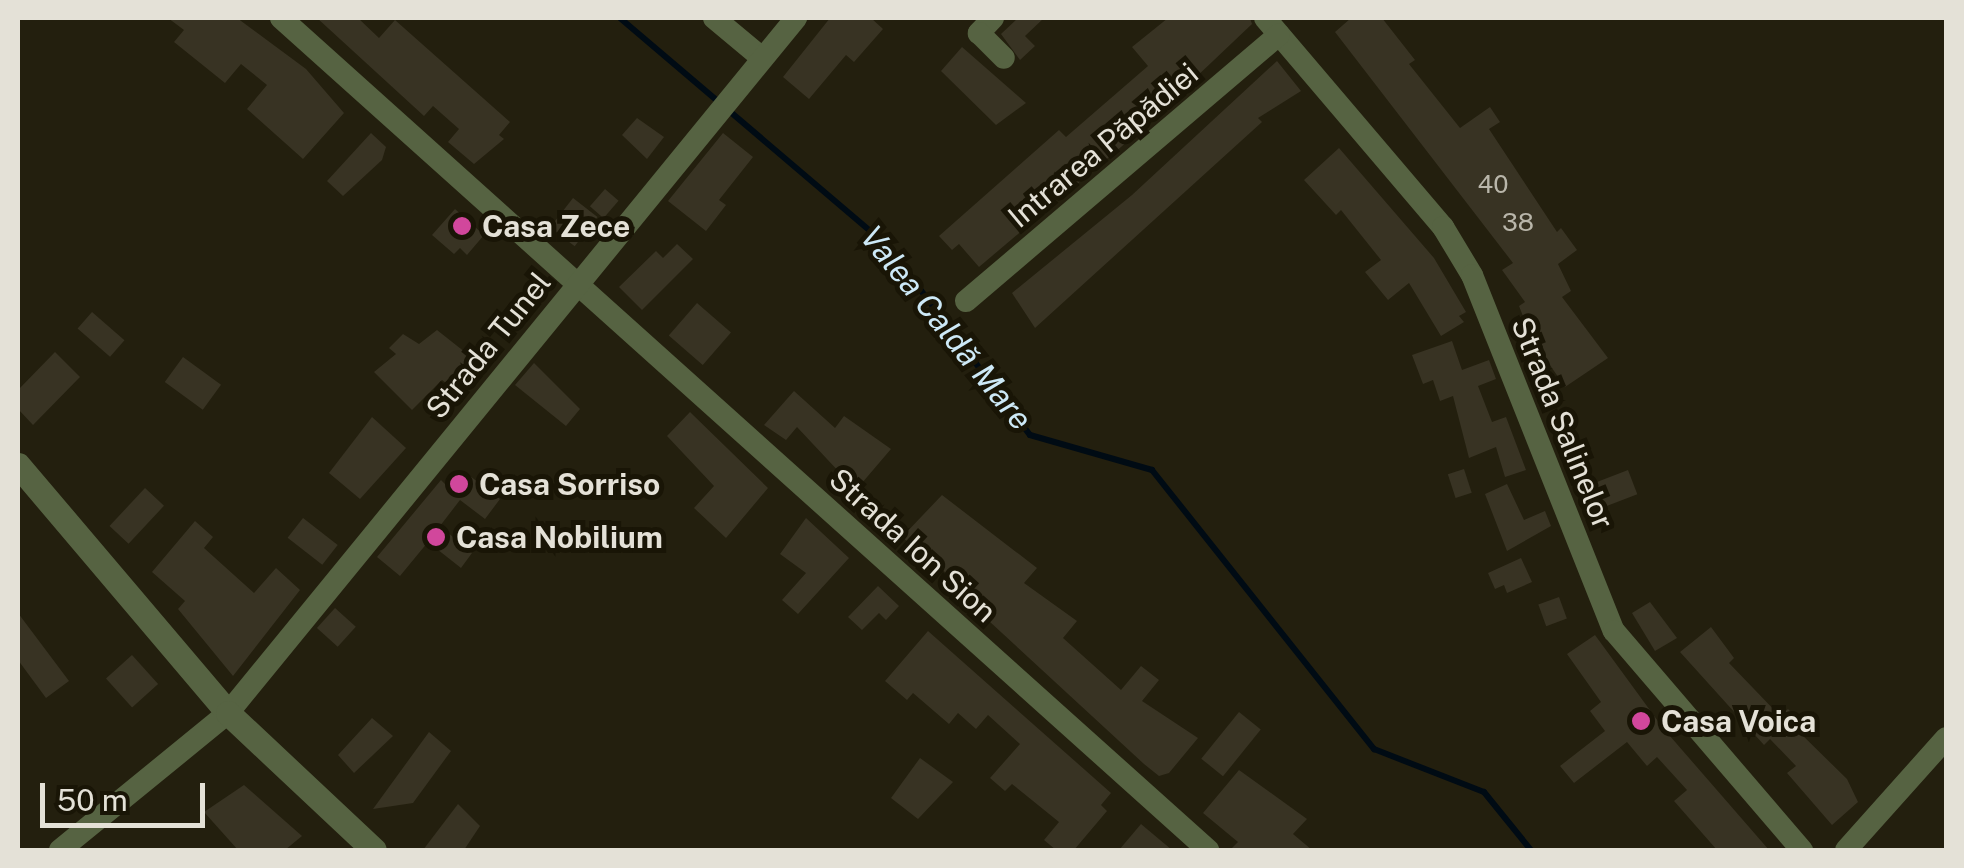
<!DOCTYPE html>
<html>
<head>
<meta charset="utf-8">
<style>
  body { margin:0 }
  #map { position:relative; width:1964px; height:868px; overflow:hidden; background:#231f0e; font-family:"Public Sans",sans-serif }
  div>[style] { position:absolute }
  .stream>* { height:6px; margin:-3px; padding:0 3px; transform-origin:3px; border-radius:3px; background:#000b14 }
  .building>* { inset:0; background:#383323; transform-origin:0 0 }
  .minor>* { height:22px; margin:-11px; padding:0 11px; transform-origin:11px; border-radius:11px; background:#566342 }
  .tertiary>* { height:25px; margin:-12.5px; padding:0 12.5px; transform-origin:12.5px; border-radius:12.5px; background:#566342 }
  .dots>* { width:28px; height:28px; translate:-50% -50%; box-sizing:border-box; border:5px solid #191506; border-radius:50% }
  span { translate:-50% -50%; white-space:nowrap; text-align:center; line-height:1.15; -webkit-text-stroke:10px #191506; paint-order:stroke }
  .number-label { font-size:25px; color:#b9b6aa }
  .number-label span { -webkit-text-stroke-width:0 }
  .street-label { font-size:30px; color:#e4e1d7 }
  .poi-label { font-size:30px; color:#e4e1d7; font-weight:700 }
  .left { translate:0 -50%; text-align:left }
  .water-label { font-size:32px; color:#cde9f7; font-style:italic }
  .frame { position:absolute; inset:0; border:20px solid #e4e1d7; pointer-events:none }
  .scale { position:absolute; left:40px; top:783px; width:165px; height:45px; box-sizing:border-box; border:5px solid #e4e1d7; border-top:0; padding-left:12px; font-size:30px; line-height:35px; white-space:nowrap; color:#e4e1d7; -webkit-text-stroke:8px #191506; paint-order:stroke }
</style>
</head>
<body>
<div id="map">
  <div class="stream">
    <div style="left:620px;top:18px;width:349px;rotate:40.4deg"></div>
    <div style="left:886px;top:244px;width:239px;rotate:53deg"></div>
    <div style="left:1030px;top:435px;width:127px;rotate:16deg"></div>
    <div style="left:1152px;top:470px;width:357px;rotate:51.5deg"></div>
    <div style="left:1374px;top:749px;width:118px;rotate:21.4deg"></div>
    <div style="left:1484px;top:792px;width:75px;rotate:51deg"></div>
  </div>
  <div class="building">
    <div style="clip-path:polygon(168px 18px,237px 18px,306px 69px,344px 113px,303px 159px,247px 109px,267px 85px,241px 64px,225px 83px,174px 42px,184px 30px)"></div>
    <div style="clip-path:polygon(317px 18px,358px 18px,379px 38px,395px 20px,510px 122px,499px 135px,504px 139px,474px 164px,448px 142px,459px 129px,433px 106px,424px 116px)"></div>
    <div style="clip-path:polygon(830px 18px,871px 18px,883px 29px,854px 62px,846px 55px,809px 99px,783px 77px)"></div>
    <div style="clip-path:polygon(1018px 18px,1044px 18px,1025px 36px,1035px 46px,1020px 60px,1001px 34px)"></div>
    <div style="clip-path:polygon(1168px 18px,1250px 18px,1252px 24px,1134px 136px,979px 267px,959px 244px,952px 250px,939px 236px,1059px 130px,1066px 137px,1148px 66px,1132px 47px)"></div>
    <div style="clip-path:polygon(1351px 18px,1382px 18px,1415px 60px,1409px 64px,1460px 128px,1490px 107px,1500px 122px,1489px 129px,1557px 232px,1561px 228px,1577px 250px,1558px 264px,1571px 291px,1562px 297px,1608px 358px,1565px 387px,1532px 339px,1519px 306px,1525px 302px,1502px 270px,1513px 263px,1335px 32px)"></div>
    <div style="clip-path:polygon(962px 47px,1026px 103px,996px 125px,941px 71px)"></div>
    <div style="clip-path:polygon(1277px 61px,1301px 91px,1258px 118px,1262px 122px,1035px 328px,1012px 293px,1132px 195px)"></div>
    <div style="clip-path:polygon(637px 118px,664px 137px,647px 159px,622px 135px)"></div>
    <div style="clip-path:polygon(371px 133px,386px 147px,382px 160px,343px 196px,327px 181px)"></div>
    <div style="clip-path:polygon(723px 133px,753px 157px,719px 200px,726px 205px,706px 231px,668px 201px)"></div>
    <div style="clip-path:polygon(1339px 148px,1434px 258px,1466px 312px,1459px 316px,1464px 322px,1441px 336px,1409px 283px,1388px 300px,1365px 272px,1381px 260px,1341px 210px,1336px 215px,1304px 180px)"></div>
    <div style="left:605px;top:189px;width:18px;height:23px;rotate:41deg"></div>
    <div style="left:573px;top:198px;width:31px;height:37px;rotate:38deg"></div>
    <div style="clip-path:polygon(455px 209px,484px 235px,467px 255px,460px 248px,454px 254px,432px 235px)"></div>
    <div style="clip-path:polygon(677px 244px,693px 259px,642px 310px,619px 287px,656px 251px,663px 258px)"></div>
    <div style="left:697px;top:303px;width:45px;height:43px;rotate:41deg"></div>
    <div style="left:92px;top:312px;width:43px;height:22px;rotate:41deg"></div>
    <div style="clip-path:polygon(437px 330px,480px 364px,458px 392px,442px 380px,412px 410px,374px 372px,396px 354px,389px 348px,403px 334px,419px 344px)"></div>
    <div style="clip-path:polygon(1452px 341px,1462px 370px,1489px 360px,1496px 379px,1478px 386px,1492px 422px,1506px 417px,1526px 470px,1505px 477px,1496px 447px,1469px 458px,1453px 396px,1440px 401px,1433px 380px,1423px 384px,1412px 355px)"></div>
    <div style="clip-path:polygon(55px 352px,80px 377px,33px 425px,18px 409px,18px 390px)"></div>
    <div style="left:183px;top:357px;width:47px;height:31px;rotate:36deg"></div>
    <div style="clip-path:polygon(534px 363px,580px 409px,566px 426px,515px 385px)"></div>
    <div style="clip-path:polygon(794px 391px,835px 428px,844px 416px,891px 449px,856px 490px,797px 427px,786px 440px,764px 425px)"></div>
    <div style="clip-path:polygon(690px 412px,768px 488px,726px 538px,694px 508px,714px 486px,667px 436px)"></div>
    <div style="clip-path:polygon(372px 417px,406px 448px,360px 499px,329px 473px)"></div>
    <div style="left:1464px;top:469px;width:25px;height:17px;rotate:72deg"></div>
    <div style="left:1628px;top:470px;width:26px;height:50px;rotate:69deg"></div>
    <div style="clip-path:polygon(470px 476px,500px 499px,485px 519px,460px 500px,440px 526px,472px 553px,461px 568px,428px 542px,400px 576px,377px 557px,441px 480px,454px 493px)"></div>
    <div style="clip-path:polygon(1507px 484px,1524px 520px,1545px 511px,1551px 526px,1507px 551px,1485px 494px)"></div>
    <div style="left:145px;top:488px;width:26px;height:52px;rotate:43deg"></div>
    <div style="clip-path:polygon(942px 495px,1037px 568px,1024px 583px,1077px 621px,1063px 638px,1121px 690px,1141px 666px,1159px 680px,1142px 701px,1198px 738px,1169px 773px,1159px 776px,1144px 764px,951px 586px,956px 581px,902px 537px)"></div>
    <div style="left:303px;top:518px;width:44px;height:25px;rotate:38deg"></div>
    <div style="clip-path:polygon(806px 518px,849px 558px,798px 614px,782px 600px,806px 573px,780px 554px)"></div>
    <div style="clip-path:polygon(195px 521px,213px 537px,204px 548px,254px 593px,276px 568px,300px 590px,233px 676px,178px 609px,185px 601px,152px 572px)"></div>
    <div style="clip-path:polygon(1521px 558px,1532px 582px,1507px 593px,1504px 585px,1495px 589px,1488px 573px)"></div>
    <div style="clip-path:polygon(878px 586px,899px 606px,886px 620px,879px 613px,862px 630px,848px 617px)"></div>
    <div style="left:1559px;top:597px;width:23px;height:22px;rotate:70deg"></div>
    <div style="clip-path:polygon(1650px 602px,1677px 638px,1655px 651px,1632px 613px)"></div>
    <div style="left:335px;top:608px;width:28px;height:27px;rotate:42deg"></div>
    <div style="clip-path:polygon(18px 613px,69px 681px,46px 698px,18px 660px)"></div>
    <div style="clip-path:polygon(1711px 627px,1734px 658px,1729px 663px,1780px 716px,1788px 709px,1801px 722px,1795px 728px,1847px 779px,1858px 802px,1832px 825px,1787px 773px,1796px 766px,1770px 739px,1764px 745px,1680px 652px)"></div>
    <div style="clip-path:polygon(928px 631px,1111px 793px,1101px 805px,1107px 811px,1074px 850px,1056px 850px,1044px 840px,1059px 822px,1012px 784px,1005px 791px,990px 778px,1020px 744px,988px 715px,976px 729px,958px 713px,949px 724px,913px 693px,907px 700px,885px 681px)"></div>
    <div style="clip-path:polygon(1595px 635px,1663px 728px,1769px 850px,1717px 850px,1674px 801px,1687px 790px,1657px 757px,1647px 766px,1627px 742px,1574px 783px,1560px 766px,1605px 731px,1590px 711px,1601px 702px,1567px 654px)"></div>
    <div style="left:132px;top:655px;width:39px;height:35px;rotate:48deg"></div>
    <div style="left:1239px;top:712px;width:28px;height:60px;rotate:39deg"></div>
    <div style="clip-path:polygon(372px 718px,393px 736px,354px 773px,338px 755px)"></div>
    <div style="clip-path:polygon(429px 732px,451px 751px,413px 803px,373px 809px)"></div>
    <div style="clip-path:polygon(920px 758px,953px 782px,918px 819px,891px 798px)"></div>
    <div style="clip-path:polygon(1239px 770px,1307px 819px,1293px 834px,1312px 850px,1230px 850px,1238px 842px,1203px 813px)"></div>
    <div style="clip-path:polygon(244px 785px,302px 836px,285px 850px,238px 850px,204px 812px)"></div>
    <div style="clip-path:polygon(458px 804px,480px 826px,464px 850px,423px 850px)"></div>
    <div style="clip-path:polygon(1141px 824px,1172px 850px,1119px 850px)"></div>
  </div>
  <div class="minor">
    <div style="left:281px;top:18px;width:1246px;rotate:41.91deg"></div>
    <div style="left:714px;top:18px;width:62px;rotate:39.8deg"></div>
    <div style="left:993px;top:18px;width:21px;rotate:133deg"></div>
    <div style="left:979px;top:33px;width:35px;rotate:45deg"></div>
    <div style="left:1265px;top:18px;width:275px;rotate:49.6deg"></div>
    <div style="left:1443px;top:227px;width:56px;rotate:58.9deg"></div>
    <div style="left:1472px;top:275px;width:383px;rotate:68.3deg"></div>
    <div style="left:1614px;top:631px;width:289px;rotate:49.4deg"></div>
    <div style="left:966px;top:301px;width:411px;rotate:-40.4deg"></div>
    <div style="left:60px;top:850px;width:217px;rotate:-39.2deg"></div>
    <div style="left:228px;top:713px;width:898px;rotate:-50.74deg"></div>
    <div style="left:1846px;top:850px;width:150px;rotate:-48.2deg"></div>
  </div>
  <div class="tertiary">
    <div style="left:18px;top:465px;width:325px;rotate:49.7deg"></div>
    <div style="left:228px;top:713px;width:200px;rotate:43.2deg"></div>
  </div>
  <div class="dots">
    <div style="left:462px;top:226px;background:#d1479c"></div>
    <div style="left:459px;top:484px;background:#d1479c"></div>
    <div style="left:436px;top:537px;background:#d1479c"></div>
    <div style="left:1641px;top:721px;background:#d1479c"></div>
  </div>
  <div class="number-label">
    <span style="left:1493px;top:184px">40</span>
    <span style="left:1518px;top:222px">38</span>
  </div>
  <div class="street-label">
    <span style="left:1103px;top:145px;rotate:-40deg">Intrarea Păpădiei</span>
    <span style="left:488px;top:345px;rotate:-51deg">Strada Tunel</span>
    <span style="left:1563px;top:423px;rotate:68deg">Strada Salinelor</span>
    <span style="left:913px;top:545px;rotate:42deg">Strada Ion Sion</span>
  </div>
  <div class="poi-label">
    <span class="left" style="left:482px;top:226px">Casa Zece</span>
    <span class="left" style="left:479px;top:484px">Casa Sorriso</span>
    <span class="left" style="left:456px;top:537px">Casa Nobilium</span>
    <span class="left" style="left:1661px;top:721px">Casa Voica</span>
  </div>
  <div class="water-label">
    <span style="left:946px;top:328px;rotate:51deg">Valea Caldă Mare</span>
  </div>
  <div class="frame"></div>
  <div class="scale">50 m</div>
</div>
</body>
</html>
